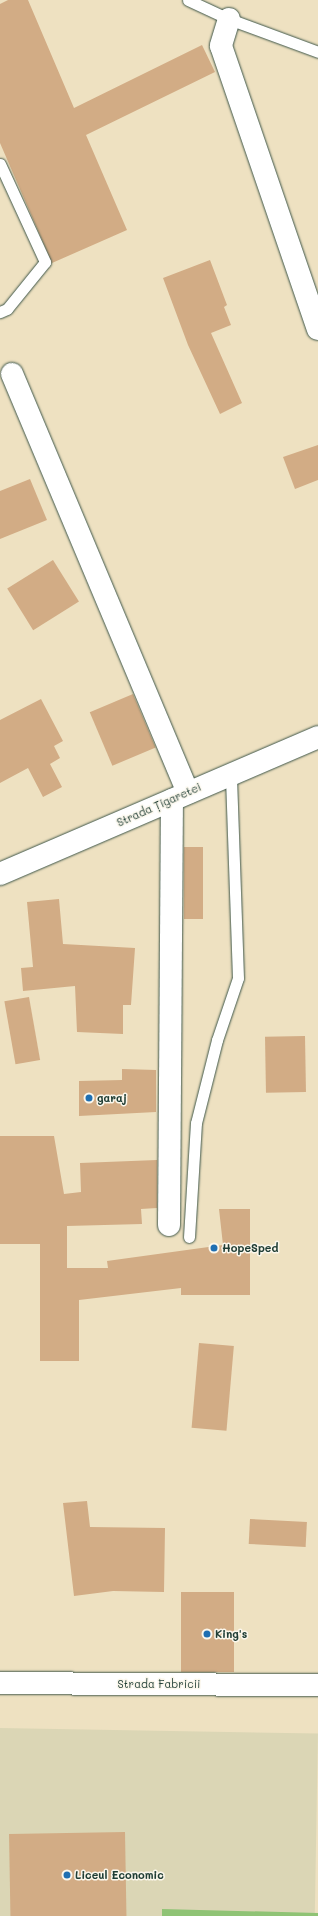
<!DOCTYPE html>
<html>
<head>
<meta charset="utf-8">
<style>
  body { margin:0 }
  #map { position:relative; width:318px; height:1916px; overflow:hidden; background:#eee1c1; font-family:Mali,sans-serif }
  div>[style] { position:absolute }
  .built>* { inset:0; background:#dbd6b5; transform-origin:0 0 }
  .green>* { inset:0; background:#8fc375 }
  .building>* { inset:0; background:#d2ac85; transform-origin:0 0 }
  .roads { filter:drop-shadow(0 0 1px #3e5649) drop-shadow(0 0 1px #3e5649) }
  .lane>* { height:11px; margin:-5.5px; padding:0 5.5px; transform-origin:5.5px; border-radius:5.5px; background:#fff }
  .street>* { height:22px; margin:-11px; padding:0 11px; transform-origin:11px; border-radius:11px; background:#fff }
  .secondary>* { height:22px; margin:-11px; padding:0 11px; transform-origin:11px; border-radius:11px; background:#fff }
  .dots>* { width:11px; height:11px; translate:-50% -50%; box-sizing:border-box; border:2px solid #fbf7ec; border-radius:50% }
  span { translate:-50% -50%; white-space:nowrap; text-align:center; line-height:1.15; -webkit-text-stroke:3px #fbf7ec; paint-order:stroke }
  .street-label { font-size:11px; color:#1f3d34 }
  .poi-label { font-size:11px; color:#1f3d34; font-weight:700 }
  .left { translate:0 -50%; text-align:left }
</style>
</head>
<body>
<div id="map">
  <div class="built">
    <div style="left:0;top:1728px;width:318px;height:188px;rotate:1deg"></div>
  </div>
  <div class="green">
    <div style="clip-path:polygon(162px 1909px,318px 1913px,318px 1916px,162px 1916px)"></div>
  </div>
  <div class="building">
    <div style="clip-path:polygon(8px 0,28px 0,74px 108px,202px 45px,215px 72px,86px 135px,127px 230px,52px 263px,0 143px,0 4px)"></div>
    <div style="clip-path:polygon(210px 260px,227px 305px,224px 307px,231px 325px,211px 333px,242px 403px,220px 414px,188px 345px,163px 278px)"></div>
    <div style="clip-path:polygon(318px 445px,318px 480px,295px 489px,283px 457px)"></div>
    <div style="clip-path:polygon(30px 479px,47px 520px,0 539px,0 491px)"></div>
    <div style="left:53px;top:560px;width:49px;height:54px;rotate:58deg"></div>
    <div style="left:133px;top:694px;width:58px;height:47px;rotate:67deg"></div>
    <div style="clip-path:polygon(41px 699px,63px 741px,54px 746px,60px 758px,50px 764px,62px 787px,43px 797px,28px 768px,0 783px,0 720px)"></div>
    <div style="left:184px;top:847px;width:19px;height:72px"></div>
    <div style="clip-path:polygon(59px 899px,63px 944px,135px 948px,131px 1005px,123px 1005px,123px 1034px,77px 1032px,75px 986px,23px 991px,21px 968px,33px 967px,27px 902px)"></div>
    <div style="left:29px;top:997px;width:64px;height:25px;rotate:80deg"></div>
    <div style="left:305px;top:1036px;width:56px;height:40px;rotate:89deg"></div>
    <div style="clip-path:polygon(122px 1069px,156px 1070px,156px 1112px,79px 1116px,79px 1081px,122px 1080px)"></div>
    <div style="clip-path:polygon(0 1136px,54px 1136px,64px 1194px,81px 1192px,80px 1163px,157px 1160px,157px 1208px,141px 1209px,142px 1224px,67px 1226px,67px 1268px,108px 1268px,107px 1261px,223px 1245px,219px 1209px,250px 1209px,250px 1295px,181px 1295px,181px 1288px,79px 1300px,79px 1361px,40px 1361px,40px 1244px,0 1244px)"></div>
    <div style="left:199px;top:1343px;width:35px;height:85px;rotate:5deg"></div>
    <div style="clip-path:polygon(87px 1501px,90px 1527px,165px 1528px,164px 1592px,113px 1591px,74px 1596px,63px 1503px)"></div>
    <div style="left:250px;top:1519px;width:57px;height:25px;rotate:3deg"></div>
    <div style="left:181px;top:1592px;width:53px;height:80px"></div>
    <div style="left:125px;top:1832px;width:84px;height:116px;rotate:89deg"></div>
  </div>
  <div class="roads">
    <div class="lane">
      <div style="left:188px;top:0;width:45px;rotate:24.9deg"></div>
      <div style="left:229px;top:19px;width:95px;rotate:20.3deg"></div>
      <div style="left:0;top:164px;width:108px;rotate:65.3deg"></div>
      <div style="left:45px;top:262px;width:60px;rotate:129deg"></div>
      <div style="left:7px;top:309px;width:8px;rotate:157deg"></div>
      <div style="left:189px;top:1237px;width:114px;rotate:-86.5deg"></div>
      <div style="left:196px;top:1123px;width:86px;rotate:-75.8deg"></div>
      <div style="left:217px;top:1040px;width:65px;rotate:-71.3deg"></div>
      <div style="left:238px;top:978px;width:204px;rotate:-92deg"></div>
    </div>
    <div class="street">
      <div style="left:229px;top:19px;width:28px;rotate:107deg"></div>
      <div style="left:221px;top:46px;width:299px;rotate:71.1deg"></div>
      <div style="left:12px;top:374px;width:454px;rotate:67.2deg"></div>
      <div style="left:169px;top:1225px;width:425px;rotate:-89.6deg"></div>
    </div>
    <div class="secondary">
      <div style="left:0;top:874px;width:346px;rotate:-23.3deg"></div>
      <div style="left:0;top:1683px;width:318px;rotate:0.4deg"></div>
    </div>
  </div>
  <div class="dots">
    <div style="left:89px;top:1098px;background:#1f6fb2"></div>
    <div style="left:214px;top:1248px;background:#1f6fb2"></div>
    <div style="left:207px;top:1634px;background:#1f6fb2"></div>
    <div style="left:67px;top:1875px;background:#1f6fb2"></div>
  </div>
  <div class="street-label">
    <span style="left:159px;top:805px;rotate:-24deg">Strada Țigaretei</span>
    <span style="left:159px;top:1684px">Strada Fabricii</span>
  </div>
  <div class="poi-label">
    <span class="left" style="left:97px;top:1098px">garaj</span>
    <span class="left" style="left:222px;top:1248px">HopeSped</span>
    <span class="left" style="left:215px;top:1634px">King's</span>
    <span class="left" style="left:75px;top:1875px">Liceul Economic</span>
  </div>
</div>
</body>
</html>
